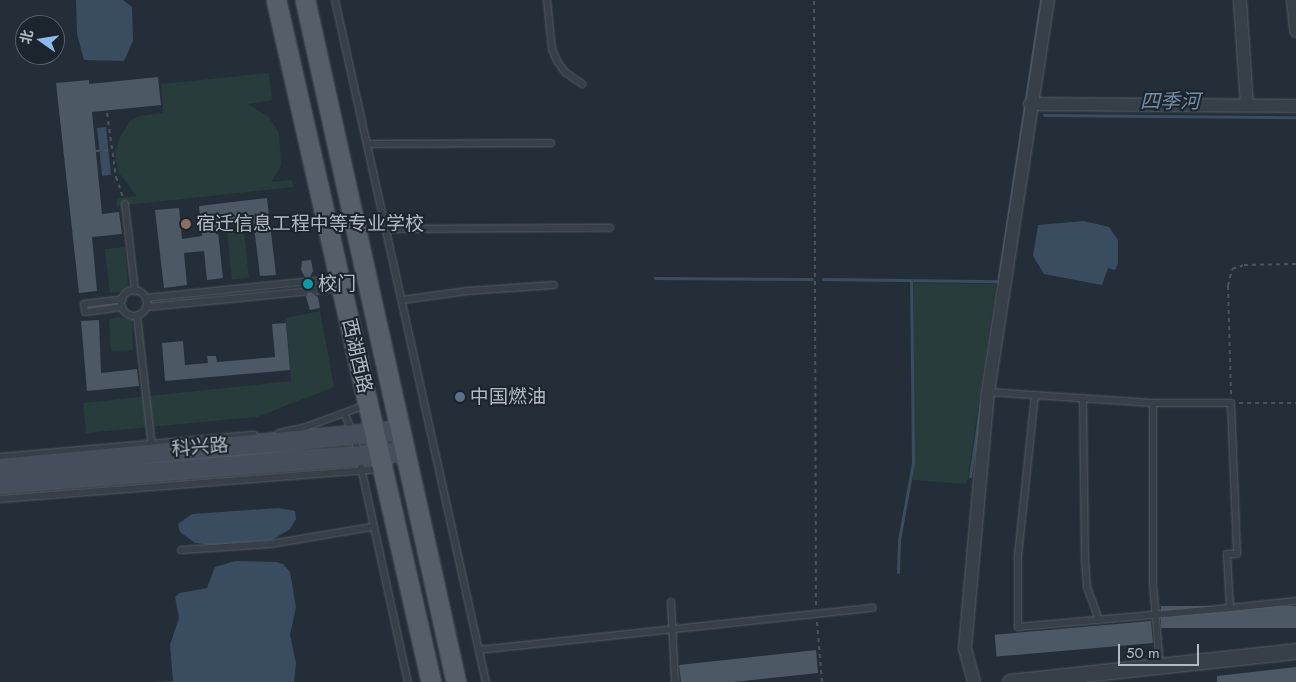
<!DOCTYPE html>
<html>
<head>
<meta charset="utf-8">
<style>
  body { margin:0 }
  #map { position:relative; width:1296px; height:682px; overflow:hidden; background:#242e38; font-family:Jost,"Noto Sans SC",sans-serif }
  div>[style] { position:absolute }
  .green>* { inset:0; background:#283c3b; transform-origin:0 0 }
  .water>* { inset:0; background:#3a4d60; transform-origin:0 0 }
  .stream>* { height:3px; margin:-1.5px; padding:0 1.5px; transform-origin:1.5px; border-radius:1.5px; background:#3a4d60 }
  .building>* { inset:0; background:#4c5864; transform-origin:0 0 }
  .path>* { height:2px; margin-top:-1px; transform-origin:0; background:repeating-linear-gradient(90deg,#455758 0 4px,transparent 0 8px) }
  .roads { filter:drop-shadow(0 0 1px #555d66) drop-shadow(0 0 1px #555d66) }
  .service>* { height:6px; margin:-3px; padding:0 3px; transform-origin:3px; border-radius:3px; background:#373f49 }
  .service>.ring { margin:-3px; padding:0; box-sizing:content-box; background:none; border:6px solid #373f49; border-radius:50% }
  .minor>* { height:12px; margin:-6px; padding:0 6px; transform-origin:6px; border-radius:6px; background:#373f49 }
  .tertiary>* { height:15px; margin:-7.5px; padding:0 7.5px; transform-origin:7.5px; border-radius:7.5px; background:#373f49 }
  .secondary>* { height:18px; margin:-9px; padding:0 9px; transform-origin:9px; border-radius:9px; background:#454f5b }
  .primary>* { height:19px; margin:-9.5px; padding:0 9.5px; transform-origin:9.5px; border-radius:9.5px; background:#555f69 }
  .dots>* { width:14px; height:14px; translate:-50% -50%; box-sizing:border-box; border:2px solid #1c242d; border-radius:50% }
  span { translate:-50% -50%; white-space:nowrap; text-align:center; line-height:1.15; -webkit-text-stroke:4px #1c242d; paint-order:stroke }
  .poi-label { font-size:19px; color:#b2bac5 }
  .left { translate:0 -50%; text-align:left }
  .street-label { font-size:19px; color:#b2bac5 }
  .water-label { font-size:20px; color:#758da6; font-style:italic }
  .north { position:absolute; left:15px; top:15px; width:50px; height:50px; box-sizing:border-box; background:#1c242d; border:1px solid #58606a; border-radius:50%; rotate:283deg; font-size:14px; font-weight:700; line-height:20px; text-align:center; color:#b2bac5 }
  .north::after { content:''; display:block; margin:auto; width:18px; height:22px; background:#8db9ee; clip-path:polygon(50% 0,100% 100%,50% 72%,0 100%) }
  .scale { position:absolute; left:1118px; top:644px; width:81px; height:22px; box-sizing:border-box; border:2px solid #b2bac5; border-top:0; padding-left:6px; font-size:15px; line-height:18px; white-space:nowrap; color:#b2bac5; -webkit-text-stroke:4px #1c242d; paint-order:stroke }
</style>
</head>
<body>
<div id="map">
  <div class="green">
    <div style="clip-path:polygon(269px 73px,272px 100px,247px 104px,268px 116px,279px 133px,281px 165px,271px 182px,292px 180px,293px 187px,117px 206px,117px 198px,137px 196px,119px 173px,115px 155px,119px 139px,131px 120px,139px 116px,163px 113px,161px 84px)"></div>
    <div style="left:244px;top:231px;width:47px;height:17px;rotate:84deg"></div>
    <div style="clip-path:polygon(125px 247px,128px 287px,121px 292px,110px 293px,105px 249px)"></div>
    <div style="clip-path:polygon(914px 283px,996px 284px,967px 484px,913px 480px)"></div>
    <div style="clip-path:polygon(320px 311px,334px 387px,257px 417px,86px 433px,83px 403px,291px 381px,286px 318px)"></div>
    <div style="clip-path:polygon(119px 317px,132px 320px,133px 350px,111px 351px,109px 319px)"></div>
  </div>
  <div class="water">
    <div style="clip-path:polygon(76px 0,123px 0,132px 7px,133px 41px,124px 61px,84px 60px,77px 34px)"></div>
    <div style="left:106px;top:127px;width:48px;height:9px;rotate:84deg"></div>
    <div style="clip-path:polygon(1084px 221px,1109px 227px,1118px 240px,1118px 263px,1115px 270px,1108px 268px,1102px 285px,1044px 274px,1033px 256px,1038px 225px)"></div>
    <div style="clip-path:polygon(278px 508px,295px 511px,296px 519px,290px 529px,272px 540px,213px 545px,195px 543px,180px 532px,178px 524px,192px 514px)"></div>
    <div style="clip-path:polygon(235px 561px,276px 562px,283px 564px,290px 572px,296px 607px,290px 635px,296px 663px,294px 682px,156px 682px,173px 681px,170px 645px,179px 618px,175px 597px,180px 593px,207px 588px,215px 567px)"></div>
  </div>
  <div class="stream">
    <div style="left:1044px;top:115px;width:252px;rotate:0.5deg"></div>
    <div style="left:999px;top:277px;width:280px;rotate:-81.4deg"></div>
    <div style="left:655px;top:278px;width:157px;rotate:0.4deg"></div>
    <div style="left:823px;top:279px;width:176px;rotate:0.7deg"></div>
    <div style="left:970px;top:476px;width:75px;rotate:-81.5deg"></div>
    <div style="left:898px;top:572px;width:32px;rotate:-88deg"></div>
    <div style="left:899px;top:540px;width:78px;rotate:-79.7deg"></div>
    <div style="left:913px;top:463px;width:183px;rotate:-90.6deg"></div>
  </div>
  <div class="building">
    <div style="clip-path:polygon(158px 77px,161px 105px,92px 112px,102px 214px,119px 212px,122px 234px,92px 237px,97px 291px,79px 293px,56px 83px,89px 80px,89px 84px)"></div>
    <div style="clip-path:polygon(267px 198px,276px 275px,260px 276px,253px 218px,217px 223px,223px 278px,207px 280px,204px 251px,184px 253px,187px 285px,164px 288px,155px 210px,179px 208px,182px 239px,202px 236px,199px 206px)"></div>
    <div style="clip-path:polygon(311px 260px,313px 271px,308px 281px,313px 286px,309px 292px,318px 297px,320px 308px,310px 310px,306px 297px,309px 291px,304px 286px,307px 281px,301px 270px,302px 261px)"></div>
    <div style="clip-path:polygon(99px 320px,101px 373px,137px 369px,139px 386px,87px 391px,81px 321px)"></div>
    <div style="clip-path:polygon(286px 323px,290px 370px,165px 381px,162px 343px,183px 341px,185px 365px,208px 363px,207px 356px,216px 356px,217px 362px,275px 357px,272px 324px)"></div>
    <div style="left:1296px;top:606px;width:22px;height:135px;rotate:90deg"></div>
    <div style="left:1151px;top:621px;width:22px;height:157px;rotate:85deg"></div>
    <div style="clip-path:polygon(816px 650px,818px 673px,734px 682px,681px 682px,679px 665px)"></div>
    <div style="clip-path:polygon(1296px 667px,1296px 682px,1217px 682px,1217px 676px)"></div>
  </div>
  <div class="path">
    <div style="left:814px;top:1px;width:604px;rotate:89.81deg"></div>
    <div style="left:107px;top:113px;width:65px;rotate:82deg"></div>
    <div style="left:116px;top:177px;width:21px;rotate:71deg"></div>
    <div style="left:96px;top:151px;width:16px;rotate:-4deg"></div>
    <div style="left:1231px;top:394px;width:108px;rotate:-91.6deg"></div>
    <div style="left:1228px;top:286px;width:17px;rotate:-77deg"></div>
    <div style="left:1232px;top:269px;width:13px;rotate:-18deg"></div>
    <div style="left:1244px;top:265px;width:52px;rotate:-1.1deg"></div>
    <div style="left:1239px;top:403px;width:57px"></div>
    <div style="left:817px;top:622px;width:60px;rotate:85.2deg"></div>
  </div>
  <div class="roads">
    <div class="service">
      <div style="left:335px;top:0;width:699px;rotate:77.52deg"></div>
      <div style="left:547px;top:0;width:49px;rotate:84.2deg"></div>
      <div style="left:552px;top:49px;width:13px;rotate:67deg"></div>
      <div style="left:557px;top:61px;width:14px;rotate:54deg"></div>
      <div style="left:565px;top:72px;width:21px;rotate:35deg"></div>
      <div style="left:367px;top:144px;width:184px;rotate:-0.3deg"></div>
      <div style="left:125px;top:204px;width:88px;rotate:83.4deg"></div>
      <div style="left:386px;top:229px;width:224px;rotate:-0.3deg"></div>
      <div style="left:313px;top:281px;width:25px;rotate:-7deg"></div>
      <div class="ring" style="left:121px;top:290px;width:20px;height:20px"></div>
      <div style="left:314px;top:291px;width:26px;rotate:-7deg"></div>
      <div style="left:146px;top:298px;width:157px;rotate:-5.9deg"></div>
      <div style="left:402px;top:300px;width:66px;rotate:-7.9deg"></div>
      <div style="left:467px;top:291px;width:87px;rotate:-3.9deg"></div>
      <div style="left:122px;top:307px;width:37px;rotate:172deg"></div>
      <div style="left:85px;top:312px;width:8px;rotate:-97deg"></div>
      <div style="left:84px;top:304px;width:39px;rotate:-7deg"></div>
      <div style="left:147px;top:307px;width:158px;rotate:-5.5deg"></div>
      <div style="left:137px;top:316px;width:133px;rotate:83.5deg"></div>
      <div style="left:988px;top:392px;width:165px;rotate:3.8deg"></div>
      <div style="left:1153px;top:403px;width:78px"></div>
      <div style="left:1231px;top:403px;width:151px;rotate:87.7deg"></div>
      <div style="left:1237px;top:554px;width:10px;rotate:180deg"></div>
      <div style="left:1227px;top:554px;width:54px;rotate:86.8deg"></div>
      <div style="left:1230px;top:608px;width:213px;rotate:174.9deg"></div>
      <div style="left:1018px;top:627px;width:71px;rotate:-90deg"></div>
      <div style="left:1018px;top:556px;width:162px;rotate:-84deg"></div>
      <div style="left:1083px;top:398px;width:161px;rotate:89.3deg"></div>
      <div style="left:1085px;top:559px;width:28px;rotate:86deg"></div>
      <div style="left:1087px;top:587px;width:35px;rotate:70deg"></div>
      <div style="left:1153px;top:403px;width:181px;rotate:90deg"></div>
      <div style="left:1153px;top:584px;width:81px;rotate:85.1deg"></div>
      <div style="left:345px;top:415px;width:22px;rotate:66deg"></div>
      <div style="left:354px;top:435px;width:253px;rotate:77.7deg"></div>
      <div style="left:279px;top:433px;width:25px;rotate:-12deg"></div>
      <div style="left:303px;top:428px;width:67px;rotate:-20.1deg"></div>
      <div style="left:0;top:457px;width:255px;rotate:-5deg"></div>
      <div style="left:0;top:499px;width:381px;rotate:-4.5deg"></div>
      <div style="left:181px;top:550px;width:90px;rotate:-3.8deg"></div>
      <div style="left:271px;top:544px;width:102px;rotate:-9.6deg"></div>
      <div style="left:671px;top:602px;width:80px;rotate:87.1deg"></div>
      <div style="left:1230px;top:608px;width:66px;rotate:-6.1deg"></div>
      <div style="left:479px;top:650px;width:396px;rotate:-6.1deg"></div>
    </div>
    <div class="minor">
      <div style="left:1240px;top:0;width:105px;rotate:86.2deg"></div>
      <div style="left:1293px;top:0;width:31px;rotate:84deg"></div>
      <div style="left:1030px;top:104px;width:266px;rotate:0.4deg"></div>
      <div style="left:974px;top:682px;width:35px;rotate:-105deg"></div>
      <div style="left:965px;top:648px;width:257px;rotate:-84.9deg"></div>
      <div style="left:988px;top:392px;width:397px;rotate:-81.3deg"></div>
    </div>
    <div class="tertiary">
      <div style="left:1010px;top:682px;width:288px;rotate:-6.2deg"></div>
    </div>
    <div class="secondary">
      <div style="left:0;top:468px;width:402px;rotate:-5.4deg"></div>
      <div style="left:0;top:484px;width:405px;rotate:-4.5deg"></div>
    </div>
    <div class="primary">
      <div style="left:276px;top:0;width:699px;rotate:77.2deg"></div>
      <div style="left:305px;top:0;width:699px;rotate:77.52deg"></div>
    </div>
  </div>
  <div class="dots">
    <div style="left:186px;top:224px;background:#8d6e63"></div>
    <div style="left:308px;top:284px;background:#0f9aa8"></div>
    <div style="left:460px;top:397px;background:#5c6f8a"></div>
  </div>
  <div class="poi-label">
    <span class="left" style="left:196px;top:224px">宿迁信息工程中等专业学校</span>
    <span class="left" style="left:318px;top:284px">校门</span>
    <span class="left" style="left:470px;top:397px">中国燃油</span>
  </div>
  <div class="street-label">
    <span style="left:357px;top:356px;rotate:77deg">西湖西路</span>
    <span style="left:200px;top:447px;rotate:-4deg">科兴路</span>
  </div>
  <div class="water-label">
    <span style="left:1170px;top:101px">四季河</span>
  </div>
  <div class="north">北</div>
  <div class="scale">50 m</div>
</div>
</body>
</html>
